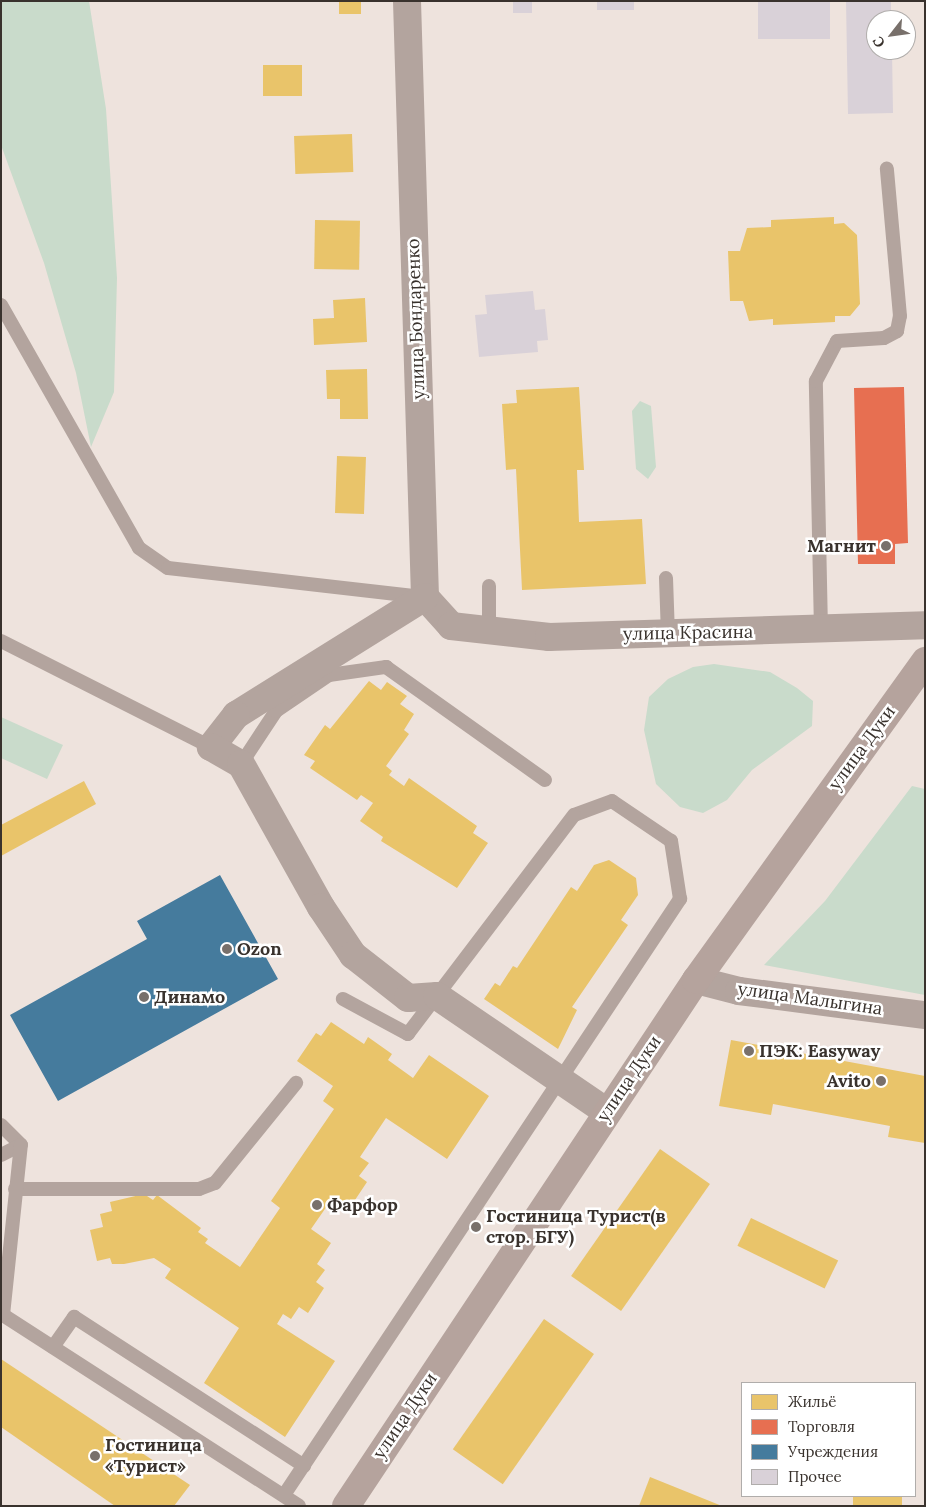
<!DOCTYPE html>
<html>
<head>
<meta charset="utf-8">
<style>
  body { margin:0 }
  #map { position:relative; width:926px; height:1507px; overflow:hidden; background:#eee3dd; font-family:Lora,serif }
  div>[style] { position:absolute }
  .green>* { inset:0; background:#c9dbcb }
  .homes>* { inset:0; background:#e9c46a; transform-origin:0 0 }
  .shops>* { inset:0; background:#e76f51 }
  .public>* { inset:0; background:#457b9d }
  .building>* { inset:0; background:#d9d1d8; transform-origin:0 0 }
  .lane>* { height:14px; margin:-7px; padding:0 7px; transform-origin:7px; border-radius:7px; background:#b3a49e }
  .street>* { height:28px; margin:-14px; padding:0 14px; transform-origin:14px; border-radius:14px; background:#b3a49e }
  .primary>* { height:28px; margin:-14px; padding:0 14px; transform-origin:14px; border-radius:14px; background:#b5a39d }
  .dots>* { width:14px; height:14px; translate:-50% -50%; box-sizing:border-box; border:2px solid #fff; border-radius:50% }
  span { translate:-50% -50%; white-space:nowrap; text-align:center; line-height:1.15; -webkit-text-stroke:5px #fff; paint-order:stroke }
  .street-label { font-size:18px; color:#39322d }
  .poi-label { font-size:18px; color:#39322d; font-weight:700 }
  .right { translate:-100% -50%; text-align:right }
  .left { translate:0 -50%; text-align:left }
  .frame { position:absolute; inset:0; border:2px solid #39322d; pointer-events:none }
  .legend { position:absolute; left:741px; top:1382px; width:175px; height:115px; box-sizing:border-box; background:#fff; border:1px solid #b0adab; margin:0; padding:6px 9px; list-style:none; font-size:15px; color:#39322d }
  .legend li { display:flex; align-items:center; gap:10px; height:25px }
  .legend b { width:25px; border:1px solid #b0adab }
  .north { position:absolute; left:866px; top:10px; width:50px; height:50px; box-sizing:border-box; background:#fff; border:1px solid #b0adab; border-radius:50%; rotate:240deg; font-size:14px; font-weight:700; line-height:20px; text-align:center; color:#39322d }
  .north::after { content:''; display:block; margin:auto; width:18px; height:22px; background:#78706b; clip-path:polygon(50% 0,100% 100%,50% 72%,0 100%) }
</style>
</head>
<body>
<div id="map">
  <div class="green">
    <div style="clip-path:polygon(1px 1px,89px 1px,106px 109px,117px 278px,114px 392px,91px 447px,76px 373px,44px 263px,1px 145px)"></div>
    <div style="clip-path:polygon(640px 401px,651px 406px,656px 467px,648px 479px,636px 469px,632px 411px)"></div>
    <div style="clip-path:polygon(714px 664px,770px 672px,797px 688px,813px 701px,812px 726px,752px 770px,727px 800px,703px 813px,680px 807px,656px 784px,644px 730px,649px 697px,668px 679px,693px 667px)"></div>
    <div style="clip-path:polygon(1px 717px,63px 745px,47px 779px,1px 758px)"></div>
    <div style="clip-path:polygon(912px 786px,925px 789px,925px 995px,764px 965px,825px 901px)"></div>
  </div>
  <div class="homes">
    <div style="left:339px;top:1px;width:22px;height:13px"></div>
    <div style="left:263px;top:65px;width:39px;height:31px"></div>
    <div style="left:352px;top:134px;width:38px;height:58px;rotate:88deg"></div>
    <div style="clip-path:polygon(834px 217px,834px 224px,844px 223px,857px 235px,860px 304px,850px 316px,835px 316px,835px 322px,773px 325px,773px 319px,749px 321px,743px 301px,730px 301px,728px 251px,740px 251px,747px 228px,771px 227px,771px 220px)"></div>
    <div style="left:315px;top:220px;width:45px;height:49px;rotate:1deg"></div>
    <div style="clip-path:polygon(365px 298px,367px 342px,314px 345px,313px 319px,334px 318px,333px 300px)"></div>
    <div style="clip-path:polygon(367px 369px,368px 419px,340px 419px,340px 399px,327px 399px,326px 370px)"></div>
    <div style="clip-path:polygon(579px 387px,584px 470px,577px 470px,579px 522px,642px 519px,646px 584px,522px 590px,516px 469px,506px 470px,502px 404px,517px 403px,516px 390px)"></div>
    <div style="left:337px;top:456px;width:29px;height:57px;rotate:2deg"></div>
    <div style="clip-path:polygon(369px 681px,381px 690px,387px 682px,407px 696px,400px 704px,414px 714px,404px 730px,409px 734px,386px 766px,392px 771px,389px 775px,404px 786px,409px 778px,477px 826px,473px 833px,488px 843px,457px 888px,381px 841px,383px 837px,360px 821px,373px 803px,361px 795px,357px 800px,310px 768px,315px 761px,304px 755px,325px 725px,330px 729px)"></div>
    <div style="clip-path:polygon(84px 781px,96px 804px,1px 856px,1px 825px)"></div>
    <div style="clip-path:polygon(609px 860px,636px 878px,638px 895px,621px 920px,628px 925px,572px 1007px,577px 1010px,558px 1049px,484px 999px,495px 983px,500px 986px,513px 966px,517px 968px,571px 887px,577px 891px,594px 865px)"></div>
    <div style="clip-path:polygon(331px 1022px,364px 1044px,368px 1037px,392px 1054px,388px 1060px,413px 1078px,429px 1055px,489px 1096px,447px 1159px,386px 1118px,360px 1157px,369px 1163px,359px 1176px,367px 1182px,351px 1206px,343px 1201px,335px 1212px,327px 1206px,311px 1229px,331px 1243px,317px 1264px,325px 1270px,316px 1282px,324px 1288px,308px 1313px,299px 1307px,291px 1319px,283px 1314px,277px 1324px,335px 1361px,285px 1437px,204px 1383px,239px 1328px,165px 1278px,171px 1269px,154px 1258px,124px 1264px,112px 1264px,110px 1258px,97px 1261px,90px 1230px,103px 1227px,100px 1214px,112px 1211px,110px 1202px,144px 1194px,153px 1200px,157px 1195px,201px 1228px,198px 1232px,208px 1239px,205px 1243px,240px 1267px,280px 1208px,271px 1201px,334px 1109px,323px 1101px,333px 1086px,297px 1061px,316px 1033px,321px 1036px)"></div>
    <div style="clip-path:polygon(731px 1040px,925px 1076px,925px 1143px,888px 1137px,890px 1126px,773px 1104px,771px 1115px,719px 1106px)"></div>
    <div style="left:660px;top:1149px;width:61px;height:155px;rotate:35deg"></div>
    <div style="left:751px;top:1218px;width:97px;height:31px;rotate:26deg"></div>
    <div style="left:544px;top:1319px;width:61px;height:159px;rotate:35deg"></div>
    <div style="clip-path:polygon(1px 1359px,190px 1485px,174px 1506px,115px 1506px,1px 1427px)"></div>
    <div style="clip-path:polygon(650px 1477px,722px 1506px,639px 1506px)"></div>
    <div style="left:853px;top:1496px;width:49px;height:10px"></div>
  </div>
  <div class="shops">
    <div style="clip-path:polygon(904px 387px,908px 543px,895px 544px,895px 564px,858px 564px,854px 388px)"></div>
  </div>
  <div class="public">
    <div style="clip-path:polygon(220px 875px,278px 979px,58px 1101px,10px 1015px,147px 939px,137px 921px)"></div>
  </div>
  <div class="building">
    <div style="left:513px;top:1px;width:19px;height:12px"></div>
    <div style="left:597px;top:1px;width:37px;height:9px"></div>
    <div style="left:758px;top:1px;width:72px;height:38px"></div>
    <div style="clip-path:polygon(846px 1px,891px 1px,891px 20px,876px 20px,876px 50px,892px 50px,893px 113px,848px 114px)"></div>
    <div style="clip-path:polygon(533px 291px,535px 310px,545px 309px,548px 340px,537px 341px,538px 352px,479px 357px,475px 315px,487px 314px,485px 295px)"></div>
  </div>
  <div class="lane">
    <div style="left:1px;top:305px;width:279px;rotate:60.4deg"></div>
    <div style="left:139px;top:548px;width:35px;rotate:35deg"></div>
    <div style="left:168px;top:568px;width:256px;rotate:6.5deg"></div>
    <div style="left:666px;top:578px;width:56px;rotate:88deg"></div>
    <div style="left:489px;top:630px;width:44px;rotate:-90deg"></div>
    <div style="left:821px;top:630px;width:249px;rotate:-91.2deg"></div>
    <div style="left:816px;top:381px;width:45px;rotate:-62.3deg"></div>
    <div style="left:837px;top:341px;width:47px;rotate:-3.7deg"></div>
    <div style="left:884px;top:338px;width:15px;rotate:-28deg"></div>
    <div style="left:897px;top:331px;width:15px;rotate:-79deg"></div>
    <div style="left:900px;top:316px;width:148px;rotate:-95.1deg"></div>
    <div style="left:1px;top:641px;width:235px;rotate:26.8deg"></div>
    <div style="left:241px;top:764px;width:64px;rotate:-56.6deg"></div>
    <div style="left:276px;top:711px;width:64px;rotate:-34.2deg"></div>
    <div style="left:329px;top:675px;width:58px;rotate:-8deg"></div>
    <div style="left:386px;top:667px;width:195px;rotate:35.4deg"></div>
    <div style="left:1px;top:1125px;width:28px;rotate:45deg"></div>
    <div style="left:1px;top:1155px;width:22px;rotate:-27deg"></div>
    <div style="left:15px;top:1189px;width:184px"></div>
    <div style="left:199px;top:1189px;width:17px;rotate:-21deg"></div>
    <div style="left:215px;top:1183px;width:129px;rotate:-51deg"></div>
    <div style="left:3px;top:1315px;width:352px;rotate:32.8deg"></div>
    <div style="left:3px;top:1315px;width:171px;rotate:-84deg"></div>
    <div style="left:53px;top:1347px;width:37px;rotate:-55deg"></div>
    <div style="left:74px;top:1317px;width:274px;rotate:32.9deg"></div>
    <div style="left:284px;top:1495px;width:716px;rotate:-56.4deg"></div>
    <div style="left:680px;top:899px;width:59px;rotate:-98.8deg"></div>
    <div style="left:671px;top:841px;width:71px;rotate:-145.9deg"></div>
    <div style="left:612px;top:801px;width:40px;rotate:159.8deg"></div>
    <div style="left:574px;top:815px;width:275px;rotate:127.2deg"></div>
    <div style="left:408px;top:1034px;width:74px;rotate:-151.7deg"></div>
  </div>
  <div class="street">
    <div style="left:407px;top:1px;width:596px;rotate:88.27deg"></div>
    <div style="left:425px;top:597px;width:39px;rotate:48deg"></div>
    <div style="left:451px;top:626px;width:99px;rotate:6.4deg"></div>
    <div style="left:549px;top:637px;width:376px;rotate:-1.8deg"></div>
    <div style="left:425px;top:597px;width:223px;rotate:148deg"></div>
    <div style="left:236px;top:715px;width:41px;rotate:128deg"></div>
    <div style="left:211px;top:747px;width:34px;rotate:30deg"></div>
    <div style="left:241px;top:764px;width:164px;rotate:60.8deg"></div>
    <div style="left:321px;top:907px;width:58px;rotate:56.3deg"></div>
    <div style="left:353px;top:955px;width:70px;rotate:38deg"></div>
    <div style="left:408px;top:998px;width:29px;rotate:-4deg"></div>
    <div style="left:437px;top:996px;width:206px;rotate:34.3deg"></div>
    <div style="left:696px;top:980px;width:44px;rotate:14.3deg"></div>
    <div style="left:739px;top:991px;width:188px;rotate:7.4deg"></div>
  </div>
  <div class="primary">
    <div style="left:346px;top:1506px;width:632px;rotate:-56.36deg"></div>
    <div style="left:696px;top:980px;width:393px;rotate:-54.3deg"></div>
  </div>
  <div class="dots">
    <div style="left:886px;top:546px;background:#78706b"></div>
    <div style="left:227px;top:949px;background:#78706b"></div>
    <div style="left:144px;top:997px;background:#78706b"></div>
    <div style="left:749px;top:1051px;background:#78706b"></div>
    <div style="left:881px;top:1081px;background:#78706b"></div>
    <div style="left:317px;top:1205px;background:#78706b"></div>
    <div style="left:476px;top:1227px;background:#78706b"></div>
    <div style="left:95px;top:1456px;background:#78706b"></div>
  </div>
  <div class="street-label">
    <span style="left:416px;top:319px;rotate:-92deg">улица Бондаренко</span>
    <span style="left:688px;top:633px;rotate:-1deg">улица Красина</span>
    <span style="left:862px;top:748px;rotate:-54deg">улица Дуки</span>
    <span style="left:810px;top:999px;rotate:8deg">улица Малыгина</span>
    <span style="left:629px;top:1079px;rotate:-56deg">улица Дуки</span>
    <span style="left:405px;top:1416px;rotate:-56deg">улица Дуки</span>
  </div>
  <div class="poi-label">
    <span class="right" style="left:876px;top:546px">Магнит</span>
    <span class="left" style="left:237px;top:949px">Ozon</span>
    <span class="left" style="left:154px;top:997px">Динамо</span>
    <span class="left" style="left:759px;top:1051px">ПЭК: Easyway</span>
    <span class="right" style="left:871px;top:1081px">Avito</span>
    <span class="left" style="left:327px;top:1205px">Фарфор</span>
    <span class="left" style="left:486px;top:1227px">Гостиница Турист(в<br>стор. БГУ)</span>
    <span class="left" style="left:105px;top:1456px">Гостиница<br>«Турист»</span>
  </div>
  <div class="frame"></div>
  <ul class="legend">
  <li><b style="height:14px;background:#e9c46a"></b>Жильё</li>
  <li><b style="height:14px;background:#e76f51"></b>Торговля</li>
  <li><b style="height:14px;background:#457b9d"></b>Учреждения</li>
  <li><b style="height:14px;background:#d9d1d8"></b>Прочее</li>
  </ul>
  <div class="north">С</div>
</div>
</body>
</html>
